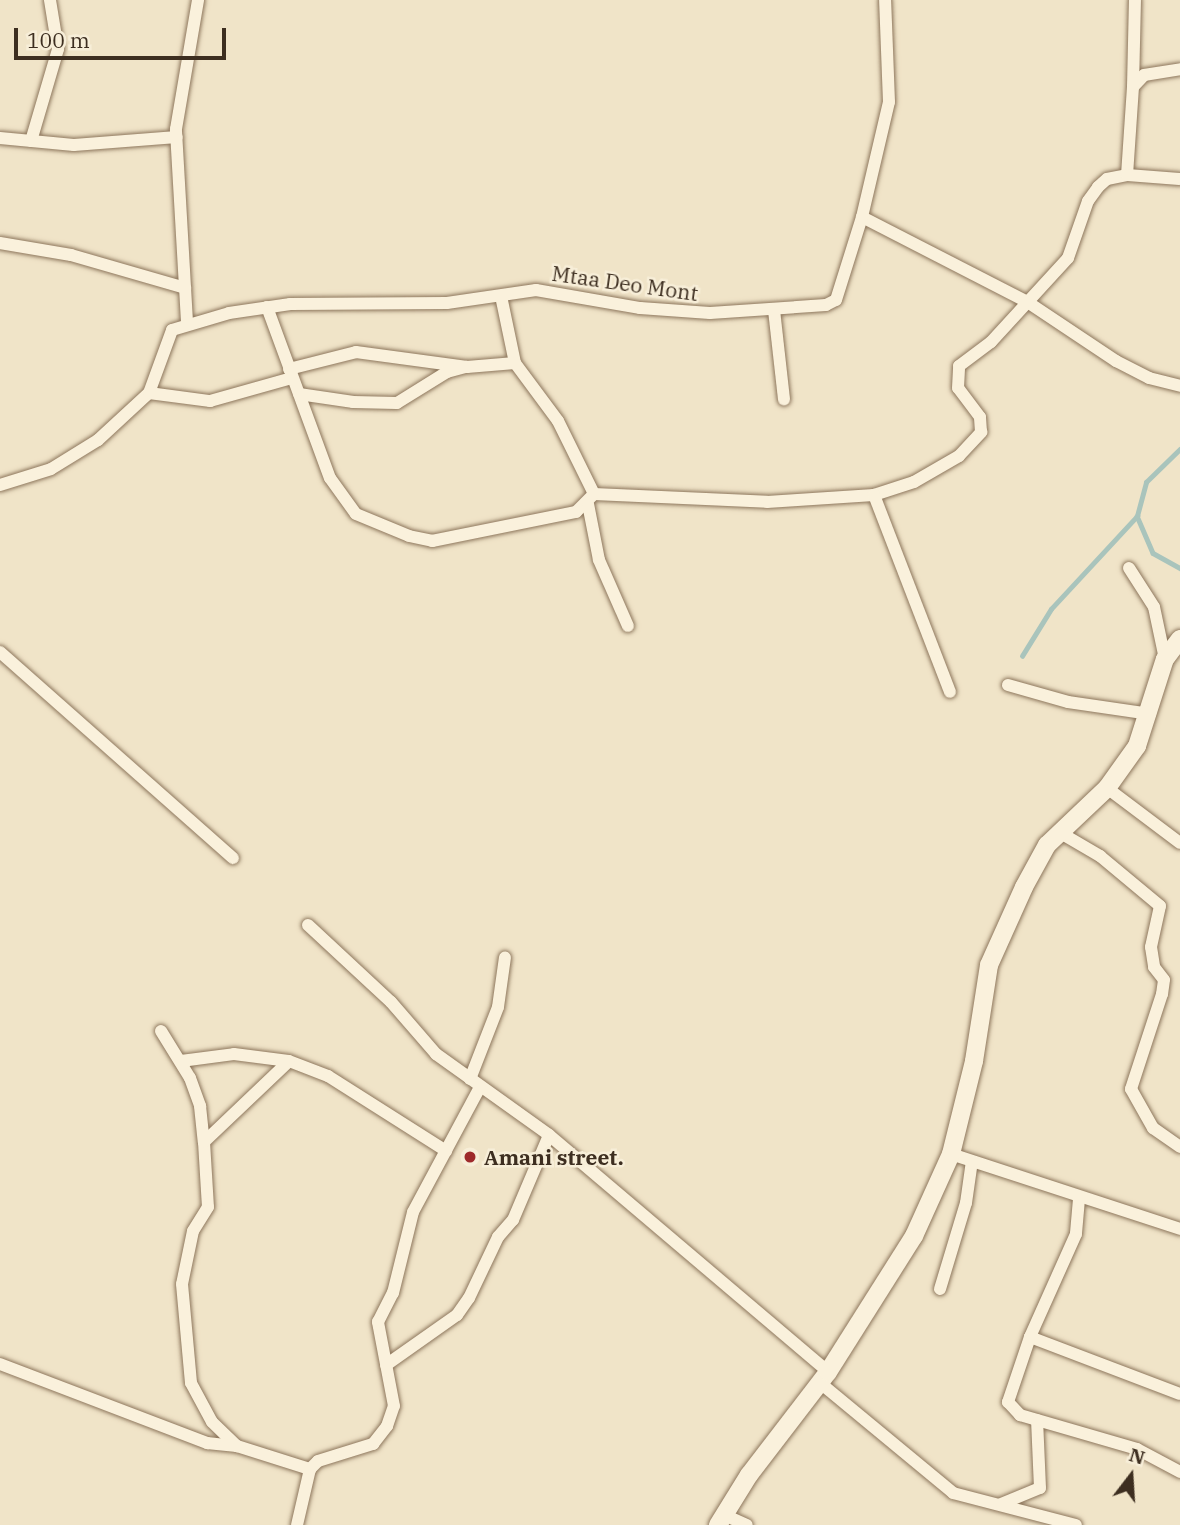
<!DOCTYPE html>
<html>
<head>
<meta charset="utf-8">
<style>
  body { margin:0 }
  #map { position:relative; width:1180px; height:1525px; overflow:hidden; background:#f0e4c8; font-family:"IBM Plex Serif",serif }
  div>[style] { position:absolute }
  .stream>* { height:4.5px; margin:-2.25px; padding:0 2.25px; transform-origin:2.25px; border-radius:2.25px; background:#a9c4bc }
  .roads { filter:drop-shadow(0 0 2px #8d765c) drop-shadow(0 0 2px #8d765c) }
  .street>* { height:12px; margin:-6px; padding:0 6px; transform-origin:6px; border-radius:6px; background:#faf1dc }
  .secondary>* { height:18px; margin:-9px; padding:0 9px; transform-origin:9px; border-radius:9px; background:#faf1dc }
  .dots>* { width:19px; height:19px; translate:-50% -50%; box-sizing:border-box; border:4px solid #f7eed8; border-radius:50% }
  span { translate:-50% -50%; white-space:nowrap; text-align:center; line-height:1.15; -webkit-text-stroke:5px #f7eed8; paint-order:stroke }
  .street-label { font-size:21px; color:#3d2e20 }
  .poi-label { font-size:21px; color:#3d2e20; font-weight:700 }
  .left { translate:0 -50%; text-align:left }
  .north { position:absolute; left:1096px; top:1441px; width:70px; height:70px; -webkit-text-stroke:5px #f7eed8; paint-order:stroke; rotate:17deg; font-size:19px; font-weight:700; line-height:28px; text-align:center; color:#3d2e20 }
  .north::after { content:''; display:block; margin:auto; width:24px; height:32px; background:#3d2e20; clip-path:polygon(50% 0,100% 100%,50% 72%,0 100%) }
  .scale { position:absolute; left:14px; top:28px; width:212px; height:32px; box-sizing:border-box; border:4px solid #3d2e20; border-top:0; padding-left:9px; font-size:21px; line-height:24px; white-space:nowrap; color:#3d2e20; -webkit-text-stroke:5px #f7eed8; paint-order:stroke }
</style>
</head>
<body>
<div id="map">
  <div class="stream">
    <div style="left:1137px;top:516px;width:40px;rotate:66.6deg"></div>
    <div style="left:1153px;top:553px;width:31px;rotate:29deg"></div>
    <div style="left:1022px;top:656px;width:55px;rotate:-58.3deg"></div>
    <div style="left:1051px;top:609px;width:127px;rotate:-47.2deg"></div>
    <div style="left:1137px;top:516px;width:35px;rotate:-75deg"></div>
    <div style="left:1146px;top:482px;width:47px;rotate:-44.1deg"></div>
  </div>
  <div class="roads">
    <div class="street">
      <div style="left:1133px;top:87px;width:87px;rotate:-88.7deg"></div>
      <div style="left:0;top:138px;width:74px;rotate:5.4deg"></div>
      <div style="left:74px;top:145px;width:103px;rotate:-4.4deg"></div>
      <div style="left:31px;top:141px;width:96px;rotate:-73.6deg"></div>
      <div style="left:58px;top:49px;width:50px;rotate:-99.3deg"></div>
      <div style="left:1127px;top:175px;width:88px;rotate:-86.1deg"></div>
      <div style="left:1133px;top:87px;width:16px;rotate:-47deg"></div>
      <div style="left:1144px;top:75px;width:36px;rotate:-9deg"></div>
      <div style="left:862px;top:217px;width:188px;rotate:27.2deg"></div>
      <div style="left:1029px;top:303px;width:105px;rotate:33.7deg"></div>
      <div style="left:1116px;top:361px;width:37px;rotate:27deg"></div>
      <div style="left:1149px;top:378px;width:32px;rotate:14deg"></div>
      <div style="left:0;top:243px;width:72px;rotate:9.6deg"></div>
      <div style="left:71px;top:255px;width:119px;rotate:16.1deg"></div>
      <div style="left:501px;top:296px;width:68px;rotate:78.2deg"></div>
      <div style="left:515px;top:363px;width:72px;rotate:53.4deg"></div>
      <div style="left:558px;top:421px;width:81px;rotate:63.7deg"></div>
      <div style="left:594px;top:494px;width:173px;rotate:2.6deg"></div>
      <div style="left:767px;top:502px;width:107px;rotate:-3.7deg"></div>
      <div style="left:874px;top:495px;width:42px;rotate:-18deg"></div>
      <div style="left:914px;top:482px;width:52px;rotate:-30deg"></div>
      <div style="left:959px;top:456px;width:33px;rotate:-47deg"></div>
      <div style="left:981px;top:432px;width:15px;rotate:-94deg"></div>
      <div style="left:980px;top:417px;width:36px;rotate:-127deg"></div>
      <div style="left:958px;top:388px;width:22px;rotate:-87deg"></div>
      <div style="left:959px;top:366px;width:40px;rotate:-37deg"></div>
      <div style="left:991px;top:342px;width:114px;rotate:-47.5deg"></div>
      <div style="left:1068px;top:258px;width:60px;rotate:-70.7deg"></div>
      <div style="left:1088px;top:201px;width:17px;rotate:-54deg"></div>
      <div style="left:1098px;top:187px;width:12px;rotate:-42deg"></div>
      <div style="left:1107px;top:179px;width:20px;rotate:-11deg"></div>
      <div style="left:1127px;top:175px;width:53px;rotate:4.3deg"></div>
      <div style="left:267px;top:307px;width:182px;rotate:69.8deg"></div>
      <div style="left:330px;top:478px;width:44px;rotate:54.2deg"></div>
      <div style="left:356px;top:514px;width:57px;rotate:22.5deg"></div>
      <div style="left:409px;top:536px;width:24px;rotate:12deg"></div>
      <div style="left:432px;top:541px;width:147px;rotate:-11.4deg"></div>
      <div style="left:576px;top:512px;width:25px;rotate:-45deg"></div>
      <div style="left:774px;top:310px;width:90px;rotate:83.6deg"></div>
      <div style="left:187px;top:322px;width:193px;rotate:-93.3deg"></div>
      <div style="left:176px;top:129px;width:131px;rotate:-80.3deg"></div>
      <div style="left:289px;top:369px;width:69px;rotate:-14.2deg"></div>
      <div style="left:356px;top:352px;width:112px;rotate:7.7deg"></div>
      <div style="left:467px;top:367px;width:48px;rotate:-4.8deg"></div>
      <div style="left:149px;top:393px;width:62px;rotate:7.5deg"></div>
      <div style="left:210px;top:401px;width:85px;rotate:-15.7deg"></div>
      <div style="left:299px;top:394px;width:55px;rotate:8.4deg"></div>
      <div style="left:353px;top:402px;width:44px;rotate:1.3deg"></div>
      <div style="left:397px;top:403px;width:59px;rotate:-31.8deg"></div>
      <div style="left:447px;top:372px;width:20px;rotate:-15deg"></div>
      <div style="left:0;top:485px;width:53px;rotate:-17.4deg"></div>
      <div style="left:51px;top:469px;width:55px;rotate:-31.7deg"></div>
      <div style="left:98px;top:440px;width:69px;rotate:-42.7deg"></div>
      <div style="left:149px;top:393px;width:67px;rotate:-69.9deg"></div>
      <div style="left:172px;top:330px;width:59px;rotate:-16.6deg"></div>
      <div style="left:229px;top:313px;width:62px;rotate:-8.4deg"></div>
      <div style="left:290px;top:304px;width:157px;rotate:-0.4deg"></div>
      <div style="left:447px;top:303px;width:90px;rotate:-8.3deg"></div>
      <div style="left:536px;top:290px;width:106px;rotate:9.8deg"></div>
      <div style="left:640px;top:308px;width:70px;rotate:4.1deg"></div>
      <div style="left:710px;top:313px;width:116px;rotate:-3.9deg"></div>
      <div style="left:826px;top:305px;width:11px;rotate:-27deg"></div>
      <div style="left:836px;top:300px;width:87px;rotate:-72.6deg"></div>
      <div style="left:862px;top:217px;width:118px;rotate:-76.8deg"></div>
      <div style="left:889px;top:102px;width:102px;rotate:-92.2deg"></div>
      <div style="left:874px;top:495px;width:211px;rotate:68.9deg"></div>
      <div style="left:588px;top:504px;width:57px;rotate:78.9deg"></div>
      <div style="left:599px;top:560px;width:72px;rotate:66.3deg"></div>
      <div style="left:1129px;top:568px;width:46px;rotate:57.3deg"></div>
      <div style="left:1154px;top:607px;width:53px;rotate:78.1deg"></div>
      <div style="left:0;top:652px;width:311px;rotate:41.5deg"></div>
      <div style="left:1008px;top:685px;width:62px;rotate:15.8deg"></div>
      <div style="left:1068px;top:702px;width:83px;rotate:8.3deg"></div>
      <div style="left:1107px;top:788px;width:91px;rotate:37deg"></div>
      <div style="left:1059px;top:832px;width:48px;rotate:30.3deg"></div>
      <div style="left:1100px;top:856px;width:78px;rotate:39.8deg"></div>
      <div style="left:1160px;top:906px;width:42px;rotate:102.4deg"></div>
      <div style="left:1151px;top:947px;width:20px;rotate:81deg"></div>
      <div style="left:1154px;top:967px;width:16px;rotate:52deg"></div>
      <div style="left:1164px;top:980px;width:14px;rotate:98deg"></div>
      <div style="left:1162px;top:994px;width:100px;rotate:108.1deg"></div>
      <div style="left:1131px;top:1089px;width:45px;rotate:60.6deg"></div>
      <div style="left:1153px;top:1128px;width:33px;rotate:35deg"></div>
      <div style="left:308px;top:925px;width:113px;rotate:42.9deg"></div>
      <div style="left:391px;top:1002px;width:69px;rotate:49.1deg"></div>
      <div style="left:436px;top:1054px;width:139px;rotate:35.6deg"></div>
      <div style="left:549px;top:1135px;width:366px;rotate:40.3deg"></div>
      <div style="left:161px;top:1031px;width:55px;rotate:58.3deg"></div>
      <div style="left:190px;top:1078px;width:30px;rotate:70deg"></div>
      <div style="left:200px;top:1106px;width:36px;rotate:84deg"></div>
      <div style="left:204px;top:1142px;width:65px;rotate:86.5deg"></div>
      <div style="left:208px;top:1207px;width:28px;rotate:122deg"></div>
      <div style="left:193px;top:1231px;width:54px;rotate:101.7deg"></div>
      <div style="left:182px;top:1284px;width:99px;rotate:84.8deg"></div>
      <div style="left:191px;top:1383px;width:44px;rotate:61.7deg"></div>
      <div style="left:212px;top:1422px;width:35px;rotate:44deg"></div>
      <div style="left:237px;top:1446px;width:77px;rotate:17.5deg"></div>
      <div style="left:181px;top:1061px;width:53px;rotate:-7.5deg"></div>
      <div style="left:234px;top:1054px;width:55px;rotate:7.3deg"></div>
      <div style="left:289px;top:1061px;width:42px;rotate:21deg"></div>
      <div style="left:328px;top:1076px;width:140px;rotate:32.4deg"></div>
      <div style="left:470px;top:1079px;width:77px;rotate:-68.7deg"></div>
      <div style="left:498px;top:1007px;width:50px;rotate:-82deg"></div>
      <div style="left:204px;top:1142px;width:117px;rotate:-43.6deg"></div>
      <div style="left:951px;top:1154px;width:241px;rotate:18.1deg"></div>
      <div style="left:1079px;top:1199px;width:35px;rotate:95deg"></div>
      <div style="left:1076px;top:1234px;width:113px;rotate:114.1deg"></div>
      <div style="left:1030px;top:1337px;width:69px;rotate:108.7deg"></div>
      <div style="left:1008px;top:1402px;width:18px;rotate:47deg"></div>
      <div style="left:1020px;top:1415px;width:122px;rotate:16.2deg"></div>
      <div style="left:1137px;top:1449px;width:49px;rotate:28.1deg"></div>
      <div style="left:940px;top:1289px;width:90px;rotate:-73.2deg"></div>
      <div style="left:966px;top:1203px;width:42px;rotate:-81.9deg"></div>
      <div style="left:1030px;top:1337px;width:160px;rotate:20.8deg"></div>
      <div style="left:0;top:1364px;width:222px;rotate:20.9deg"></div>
      <div style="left:207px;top:1443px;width:30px;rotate:6deg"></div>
      <div style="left:386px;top:1365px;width:87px;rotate:-35.2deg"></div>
      <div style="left:457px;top:1315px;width:21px;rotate:-55deg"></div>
      <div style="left:469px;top:1298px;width:68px;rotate:-64.6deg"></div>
      <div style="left:498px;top:1237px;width:23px;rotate:-49deg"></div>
      <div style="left:513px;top:1220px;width:92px;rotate:-67deg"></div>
      <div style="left:819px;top:1382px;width:174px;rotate:39.6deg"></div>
      <div style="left:953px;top:1493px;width:127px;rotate:14.6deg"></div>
      <div style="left:1001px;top:1504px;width:42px;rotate:-22.3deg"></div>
      <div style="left:1040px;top:1488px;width:68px;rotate:-92.5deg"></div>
      <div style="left:722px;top:1514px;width:27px;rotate:24deg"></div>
      <div style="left:297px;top:1525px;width:57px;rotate:-76.9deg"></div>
      <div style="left:310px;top:1469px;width:11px;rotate:-45deg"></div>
      <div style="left:318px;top:1461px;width:58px;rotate:-17.2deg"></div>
      <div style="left:373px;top:1444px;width:23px;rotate:-52deg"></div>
      <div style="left:387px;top:1426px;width:21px;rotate:-71deg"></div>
      <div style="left:394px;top:1406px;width:86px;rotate:-100.8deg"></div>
      <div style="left:378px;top:1322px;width:33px;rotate:-63deg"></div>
      <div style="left:393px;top:1293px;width:83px;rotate:-76.1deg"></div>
      <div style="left:413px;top:1212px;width:142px;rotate:-61.8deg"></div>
    </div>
    <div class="secondary">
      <div style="left:718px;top:1525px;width:59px;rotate:-58.2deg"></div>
      <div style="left:749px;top:1475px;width:130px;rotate:-52.5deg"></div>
      <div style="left:828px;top:1372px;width:161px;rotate:-57.7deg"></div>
      <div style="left:914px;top:1236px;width:90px;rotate:-65.7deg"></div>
      <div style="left:951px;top:1154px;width:96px;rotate:-76.1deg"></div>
      <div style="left:974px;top:1061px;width:97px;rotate:-81.1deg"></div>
      <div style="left:989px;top:965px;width:85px;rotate:-65.8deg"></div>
      <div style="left:1024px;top:887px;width:48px;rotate:-61.3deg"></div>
      <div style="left:1047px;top:845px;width:83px;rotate:-43.5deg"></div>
      <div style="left:1107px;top:788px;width:52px;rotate:-54.5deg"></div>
      <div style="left:1137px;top:746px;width:91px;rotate:-72.2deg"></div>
      <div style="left:1165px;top:659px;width:25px;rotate:-53deg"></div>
    </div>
  </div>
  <div class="dots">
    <div style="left:470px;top:1157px;background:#9e2a2b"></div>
  </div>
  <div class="street-label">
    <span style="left:625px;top:283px;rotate:8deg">Mtaa Deo Mont</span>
  </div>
  <div class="poi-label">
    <span class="left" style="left:484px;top:1157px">Amani street.</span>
  </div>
  <div class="north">N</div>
  <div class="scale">100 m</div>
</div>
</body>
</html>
